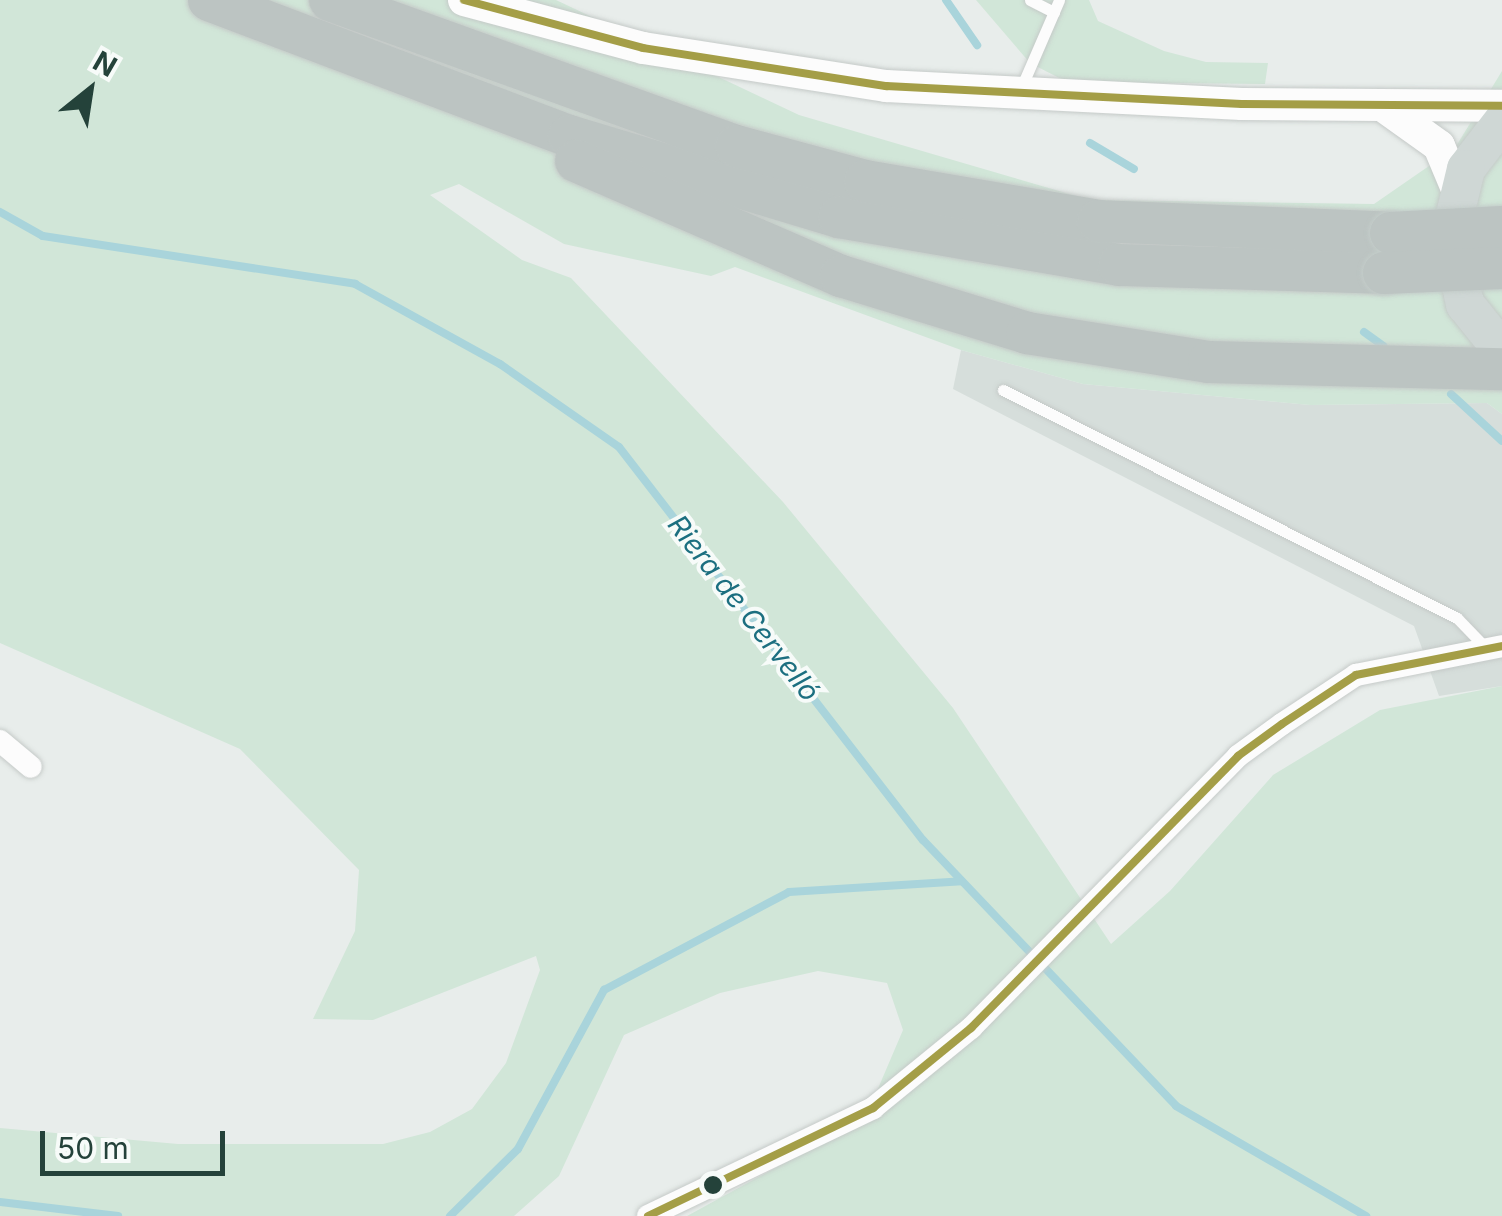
<!DOCTYPE html>
<html>
<head>
<meta charset="utf-8">
<style>
  body { margin:0 }
  #map { position:relative; width:1502px; height:1216px; overflow:hidden; background:#e8edeb; font-family:Inter,sans-serif }
  div>[style] { position:absolute }
  .built>* { inset:0; background:#d6dedb }
  .green>* { inset:0; background:#d1e6d8 }
  .stream>* { height:8px; margin:-4px; padding:0 4px; transform-origin:4px; border-radius:4px; background:#a9d4db }
  .roads { filter:drop-shadow(0 0 2px #c5cac8) drop-shadow(0 0 2px #c5cac8) }
  .lane>* { height:11px; margin:-5.5px; padding:0 5.5px; transform-origin:5.5px; border-radius:5.5px; background:#fcfcfc }
  .street>* { height:22px; margin:-11px; padding:0 11px; transform-origin:11px; border-radius:11px; background:#fcfcfc }
  .secondary>* { height:32px; margin:-16px; padding:0 16px; transform-origin:16px; border-radius:16px; background:#fcfcfc }
  .primary>* { height:38px; margin:-19px; padding:0 19px; transform-origin:19px; border-radius:19px; background:#cfd7d5 }
  .highway>* { height:42px; margin:-21px; padding:0 21px; transform-origin:21px; border-radius:21px; background:#bcc4c2 }
  .bridges { filter:drop-shadow(0 0 2px #c3ccc9) drop-shadow(0 0 2px #c3ccc9) }
  .highway-bridge>* { height:42px; margin:-21px; padding:0 21px; transform-origin:21px; border-radius:21px; background:#bcc4c2 }
  .bus-1>* { height:8px; margin:-4px; padding:0 4px; transform-origin:4px; border-radius:4px; background:#a49e47 }
  .dots>* { width:28px; height:28px; translate:-50% -50%; box-sizing:border-box; border:5px solid #f7fbf9; border-radius:50% }
  span { translate:-50% -50%; white-space:nowrap; text-align:center; line-height:1.15; -webkit-text-stroke:8px #f7fbf9; paint-order:stroke }
  .water-label { font-size:28px; color:#1c6f80; font-style:italic }
  .north { position:absolute; left:40px; top:40px; width:100px; height:100px; -webkit-text-stroke:8px #f7fbf9; paint-order:stroke; rotate:30deg; font-size:28px; font-weight:700; line-height:40px; text-align:center; color:#24423a }
  .north::after { content:''; display:block; margin:auto; width:35px; height:45px; background:#24423a; clip-path:polygon(50% 0,100% 100%,50% 72%,0 100%) }
  .scale { position:absolute; left:40px; top:1131px; width:185px; height:45px; box-sizing:border-box; border:5px solid #24423a; border-top:0; padding-left:12px; font-size:30px; line-height:35px; white-space:nowrap; color:#24423a; -webkit-text-stroke:8px #f7fbf9; paint-order:stroke }
</style>
</head>
<body>
<div id="map">
  <div class="built">
    <div style="clip-path:polygon(961px 350px,1083px 384px,1310px 405px,1487px 403px,1502px 414px,1502px 686px,1439px 696px,1414px 626px,953px 389px)"></div>
  </div>
  <div class="green">
    <div style="clip-path:polygon(0 0,556px 0,799px 115px,1090px 200px,1374px 204px,1455px 148px,1502px 71px,1502px 414px,1487px 403px,1310px 405px,1083px 384px,961px 350px,735px 267px,711px 276px,564px 244px,459px 184px,430px 195px,522px 260px,571px 278px,783px 502px,953px 708px,1111px 944px,1170px 891px,1273px 775px,1380px 710px,1502px 686px,1502px 1216px,687px 1216px,865px 1119px,903px 1030px,887px 983px,818px 971px,720px 993px,624px 1035px,559px 1176px,514px 1216px,0 1216px,0 1128px,178px 1144px,383px 1144px,430px 1132px,472px 1109px,506px 1063px,540px 970px,536px 956px,373px 1020px,313px 1019px,355px 931px,359px 870px,240px 749px,0 643px)"></div>
    <div style="clip-path:polygon(976px 0,1089px 0,1098px 21px,1164px 51px,1206px 62px,1268px 63px,1265px 84px,1067px 82px,1030px 63px)"></div>
  </div>
  <div class="stream">
    <div style="left:946px;top:0;width:55px;rotate:55.4deg"></div>
    <div style="left:1090px;top:143px;width:51px;rotate:30.6deg"></div>
    <div style="left:0;top:212px;width:49px;rotate:29.2deg"></div>
    <div style="left:43px;top:236px;width:316px;rotate:8.7deg"></div>
    <div style="left:355px;top:284px;width:166px;rotate:28.9deg"></div>
    <div style="left:500px;top:364px;width:145px;rotate:34.9deg"></div>
    <div style="left:619px;top:447px;width:497px;rotate:52.3deg"></div>
    <div style="left:923px;top:840px;width:367px;rotate:46.4deg"></div>
    <div style="left:1176px;top:1106px;width:220px;rotate:30.1deg"></div>
    <div style="left:1364px;top:332px;width:24px;rotate:36deg"></div>
    <div style="left:1451px;top:394px;width:69px;rotate:42.7deg"></div>
    <div style="left:0;top:1202px;width:119px;rotate:6.8deg"></div>
    <div style="left:450px;top:1216px;width:95px;rotate:-44.6deg"></div>
    <div style="left:518px;top:1149px;width:181px;rotate:-61.6deg"></div>
    <div style="left:604px;top:990px;width:209px;rotate:-27.9deg"></div>
    <div style="left:789px;top:892px;width:173px;rotate:-3.6deg"></div>
  </div>
  <div class="roads">
    <div class="lane">
      <div style="left:1030px;top:0;width:27px;rotate:27deg"></div>
      <div style="left:1021px;top:88px;width:96px;rotate:-66.6deg"></div>
      <div style="left:1003px;top:390px;width:508px;rotate:26.67deg"></div>
      <div style="left:1457px;top:618px;width:40px;rotate:46deg"></div>
    </div>
    <div class="street">
      <div style="left:0;top:741px;width:40px;rotate:40deg"></div>
      <div style="left:648px;top:1216px;width:250px;rotate:-25.6deg"></div>
      <div style="left:873px;top:1108px;width:127px;rotate:-39.2deg"></div>
      <div style="left:971px;top:1028px;width:381px;rotate:-45.5deg"></div>
      <div style="left:1238px;top:756px;width:54px;rotate:-36deg"></div>
      <div style="left:1282px;top:724px;width:89px;rotate:-33.5deg"></div>
      <div style="left:1356px;top:675px;width:149px;rotate:-11.2deg"></div>
    </div>
    <div class="secondary">
      <div style="left:464px;top:0;width:185px;rotate:15deg"></div>
      <div style="left:643px;top:48px;width:246px;rotate:8.9deg"></div>
      <div style="left:886px;top:86px;width:356px;rotate:2.9deg"></div>
      <div style="left:1242px;top:104px;width:260px;rotate:0.4deg"></div>
      <div style="left:1386px;top:108px;width:65px;rotate:35.6deg"></div>
      <div style="left:1439px;top:146px;width:47px;rotate:67.3deg"></div>
    </div>
    <div class="primary">
      <div style="left:1502px;top:122px;width:59px;rotate:127.5deg"></div>
      <div style="left:1466px;top:169px;width:68px;rotate:103.6deg"></div>
      <div style="left:1450px;top:235px;width:71px;rotate:77.7deg"></div>
      <div style="left:1465px;top:304px;width:59px;rotate:51.2deg"></div>
    </div>
    <div class="highway">
      <div style="left:209px;top:0;width:385px;rotate:20.7deg"></div>
      <div style="left:569px;top:136px;width:282px;rotate:16.7deg"></div>
      <div style="left:839px;top:217px;width:284px;rotate:9.7deg"></div>
      <div style="left:1119px;top:265px;width:265px;rotate:1.7deg"></div>
      <div style="left:330px;top:0;width:431px;rotate:19.8deg"></div>
      <div style="left:736px;top:146px;width:134px;rotate:15.2deg"></div>
      <div style="left:865px;top:181px;width:236px;rotate:9.7deg"></div>
      <div style="left:1098px;top:221px;width:293px;rotate:2.3deg"></div>
      <div style="left:576px;top:161px;width:289px;rotate:23.5deg"></div>
      <div style="left:841px;top:276px;width:195px;rotate:17deg"></div>
      <div style="left:1027px;top:333px;width:184px;rotate:9.1deg"></div>
      <div style="left:1209px;top:362px;width:293px;rotate:1.4deg"></div>
    </div>
  </div>
  <div class="bridges">
    <div class="highway-bridge">
      <div style="left:1391px;top:233px;width:111px;rotate:-3.1deg"></div>
      <div style="left:1384px;top:273px;width:118px;rotate:-2.4deg"></div>
    </div>
  </div>
  <div class="bus-1">
    <div style="left:464px;top:0;width:185px;rotate:15deg"></div>
    <div style="left:643px;top:48px;width:246px;rotate:8.9deg"></div>
    <div style="left:886px;top:86px;width:356px;rotate:2.9deg"></div>
    <div style="left:1242px;top:104px;width:260px;rotate:0.4deg"></div>
    <div style="left:648px;top:1216px;width:250px;rotate:-25.6deg"></div>
    <div style="left:873px;top:1108px;width:127px;rotate:-39.2deg"></div>
    <div style="left:971px;top:1028px;width:381px;rotate:-45.5deg"></div>
    <div style="left:1238px;top:756px;width:54px;rotate:-36deg"></div>
    <div style="left:1282px;top:724px;width:89px;rotate:-33.5deg"></div>
    <div style="left:1356px;top:675px;width:149px;rotate:-11.2deg"></div>
  </div>
  <div class="dots">
    <div style="left:713px;top:1185px;background:#24423a"></div>
  </div>
  <div class="water-label">
    <span style="left:744px;top:608px;rotate:52deg">Riera de Cervelló</span>
  </div>
  <div class="north">N</div>
  <div class="scale">50 m</div>
</div>
</body>
</html>
